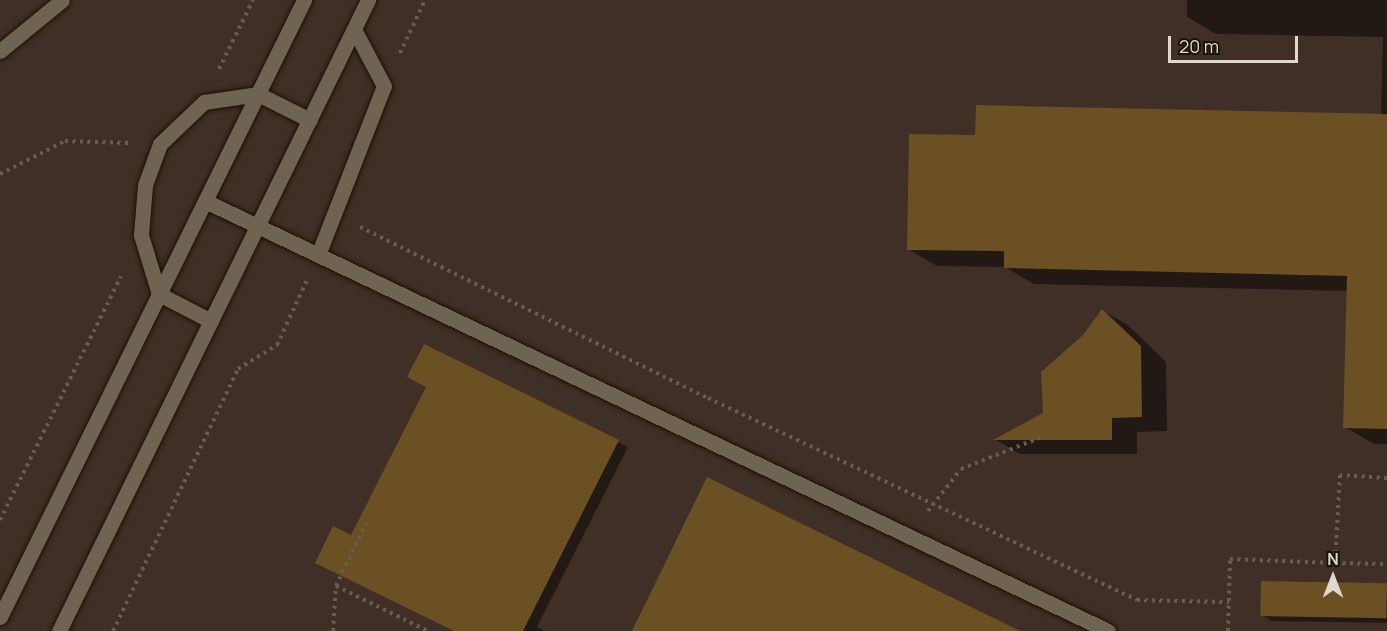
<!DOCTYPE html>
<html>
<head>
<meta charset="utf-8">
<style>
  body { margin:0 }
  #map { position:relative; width:1387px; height:631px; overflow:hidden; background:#342a1a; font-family:Manrope,sans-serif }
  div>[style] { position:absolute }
  .education>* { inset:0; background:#402f26; transform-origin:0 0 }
  .shadow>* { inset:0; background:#0007 }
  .building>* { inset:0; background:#6a5022; transform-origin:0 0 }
  .path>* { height:4px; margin-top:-2px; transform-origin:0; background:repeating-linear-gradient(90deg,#675e50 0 3px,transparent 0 7.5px) }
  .roads { filter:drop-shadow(0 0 2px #1c1204) drop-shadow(0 0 2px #1c1204) }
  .lane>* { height:15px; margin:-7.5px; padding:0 7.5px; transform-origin:7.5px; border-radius:7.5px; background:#6f6351 }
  span { translate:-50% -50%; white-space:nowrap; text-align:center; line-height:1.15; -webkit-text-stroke:4.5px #18140c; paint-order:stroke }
  .north { position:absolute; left:1303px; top:547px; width:60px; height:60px; -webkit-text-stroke:4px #18140c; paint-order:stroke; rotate:0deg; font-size:16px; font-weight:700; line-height:24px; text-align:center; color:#dfd8ce }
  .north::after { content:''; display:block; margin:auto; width:21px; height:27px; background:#dfd8ce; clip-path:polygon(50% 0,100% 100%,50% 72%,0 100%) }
  .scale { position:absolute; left:1168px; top:36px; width:130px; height:27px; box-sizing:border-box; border:3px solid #dfd8ce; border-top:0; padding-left:8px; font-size:18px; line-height:21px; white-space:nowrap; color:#dfd8ce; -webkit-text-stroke:4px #18140c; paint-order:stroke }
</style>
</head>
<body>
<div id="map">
  <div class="education">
    <div style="left:0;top:0;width:1387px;height:631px"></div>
  </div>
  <div class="shadow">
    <div style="clip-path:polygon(1187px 0,1387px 0,1387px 444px,1374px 444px,1345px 427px,1348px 291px,1034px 284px,1005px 267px,937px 266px,908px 249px,976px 137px,1381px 115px,1383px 37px,1216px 34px,1187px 17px)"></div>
    <div style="clip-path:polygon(1103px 311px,1128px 325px,1166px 362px,1167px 431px,1137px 432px,1137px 454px,1020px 454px,996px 440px,1044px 414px,1084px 336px)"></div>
    <div style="clip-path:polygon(618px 442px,628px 447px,537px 627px,545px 631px,455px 631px,351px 537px)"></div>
    <div style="clip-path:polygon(1387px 585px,1387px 623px,1272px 621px,1262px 615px)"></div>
  </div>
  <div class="building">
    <div style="clip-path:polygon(976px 105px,1387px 114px,1387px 429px,1343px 428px,1347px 276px,1004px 268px,1004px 251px,907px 250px,909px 134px,975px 135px)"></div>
    <div style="clip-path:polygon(1102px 309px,1141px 346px,1142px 417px,1112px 418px,1112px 440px,993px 440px,1043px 413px,1041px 372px,1083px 335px)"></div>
    <div style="clip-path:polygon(424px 344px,619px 440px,523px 631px,454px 631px,315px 563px,333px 526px,351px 535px,426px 387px,407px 377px)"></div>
    <div style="clip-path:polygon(707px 477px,1020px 631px,632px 631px)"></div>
    <div style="left:1261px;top:581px;width:126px;height:35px;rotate:1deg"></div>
  </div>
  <div class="path">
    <div style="left:400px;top:53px;width:59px;rotate:-64.7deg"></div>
    <div style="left:219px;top:69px;width:77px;rotate:-63.8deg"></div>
    <div style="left:0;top:174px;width:73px;rotate:-26.9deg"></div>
    <div style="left:65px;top:141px;width:64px;rotate:1.8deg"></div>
    <div style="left:360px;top:227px;width:388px;rotate:26.2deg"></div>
    <div style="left:708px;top:398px;width:474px;rotate:25.2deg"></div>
    <div style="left:1137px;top:600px;width:92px;rotate:1.2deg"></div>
    <div style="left:1387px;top:478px;width:47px;rotate:-176.3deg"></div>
    <div style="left:1340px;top:475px;width:88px;rotate:93.3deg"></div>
    <div style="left:1335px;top:563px;width:52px;rotate:1.1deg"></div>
    <div style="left:928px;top:511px;width:53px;rotate:-51.8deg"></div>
    <div style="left:961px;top:469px;width:89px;rotate:-21.7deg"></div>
    <div style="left:0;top:520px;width:272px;rotate:-63.6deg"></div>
    <div style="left:336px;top:586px;width:102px;rotate:26.1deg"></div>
    <div style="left:113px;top:631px;width:290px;rotate:-64.5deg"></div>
    <div style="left:238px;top:369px;width:46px;rotate:-31.6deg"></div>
    <div style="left:277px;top:345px;width:72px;rotate:-65.2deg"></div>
    <div style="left:333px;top:631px;width:45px;rotate:-86.2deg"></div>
    <div style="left:336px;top:586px;width:70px;rotate:-64.5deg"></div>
    <div style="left:1228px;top:631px;width:72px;rotate:-88.4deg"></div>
    <div style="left:1230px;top:559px;width:105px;rotate:2.2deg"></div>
  </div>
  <div class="roads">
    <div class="lane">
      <div style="left:0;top:51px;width:80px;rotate:-39.4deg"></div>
      <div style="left:205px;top:201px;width:1000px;rotate:25.46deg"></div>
      <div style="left:318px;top:255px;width:181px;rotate:-68.7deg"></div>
      <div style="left:384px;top:86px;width:64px;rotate:-117.8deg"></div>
      <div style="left:211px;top:321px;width:59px;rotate:-152.6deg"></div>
      <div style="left:159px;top:294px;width:62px;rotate:-107deg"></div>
      <div style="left:141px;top:235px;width:50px;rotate:-85.4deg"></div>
      <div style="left:145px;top:185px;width:44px;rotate:-69.9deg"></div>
      <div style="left:160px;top:144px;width:61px;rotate:-43.7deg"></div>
      <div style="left:204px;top:102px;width:55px;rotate:-8.4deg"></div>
      <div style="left:258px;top:94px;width:58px;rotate:26.6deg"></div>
      <div style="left:0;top:617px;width:688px;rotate:-63.77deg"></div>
      <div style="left:59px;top:631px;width:703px;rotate:-63.91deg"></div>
    </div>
  </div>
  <div class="north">N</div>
  <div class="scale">20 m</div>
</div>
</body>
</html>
